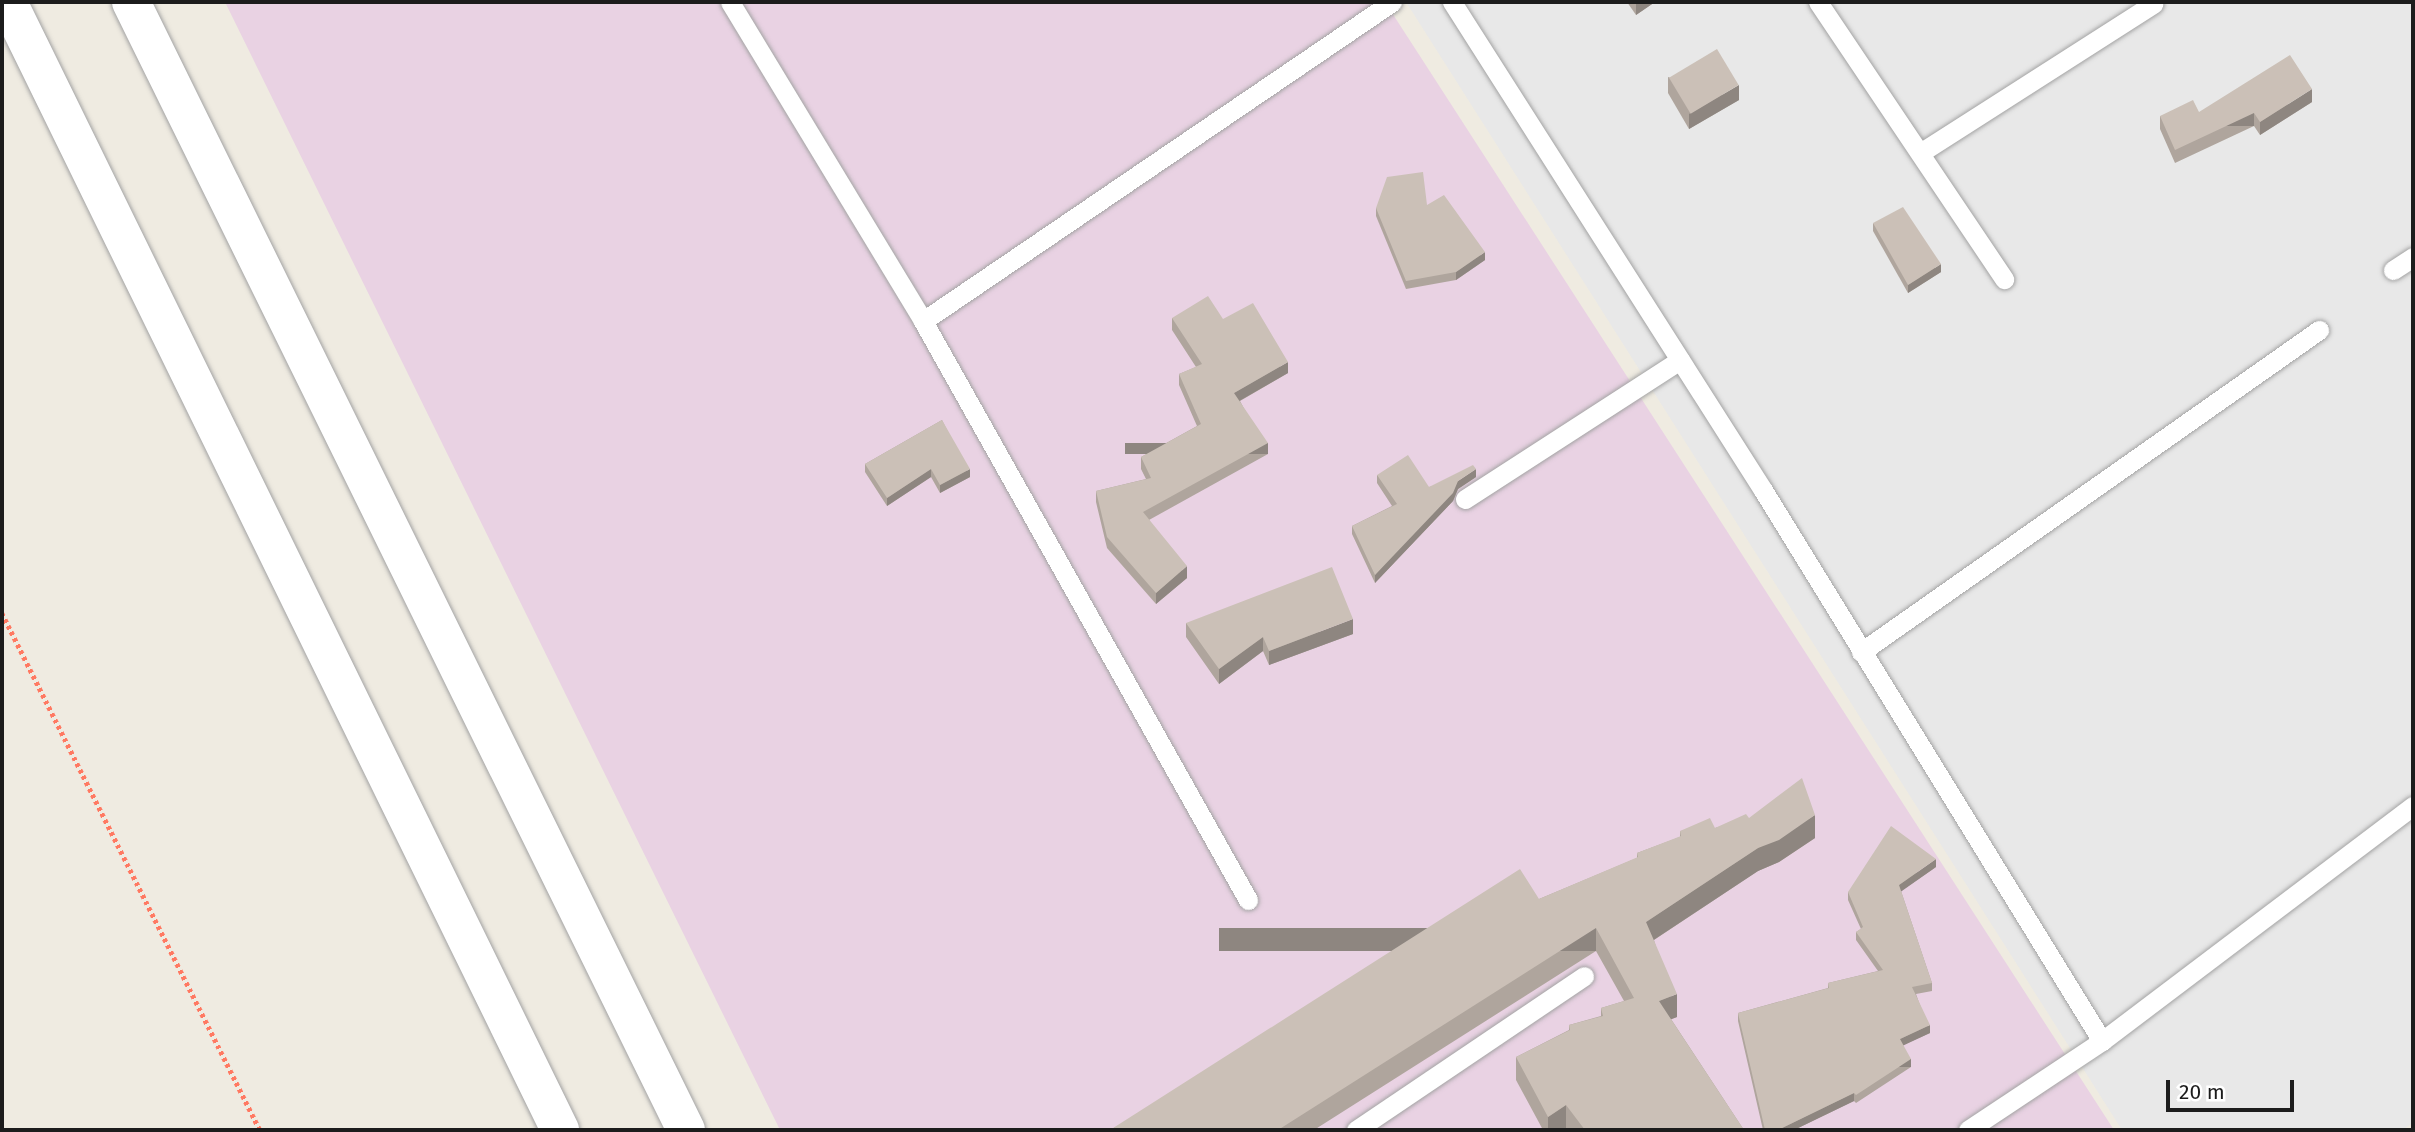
<!DOCTYPE html>
<html>
<head>
<meta charset="utf-8">
<style>
  body { margin:0 }
  #map { position:relative; width:2415px; height:1132px; overflow:hidden; background:#efebe1; font-family:"Fira Sans",sans-serif }
  div>[style] { position:absolute }
  .industrial>* { inset:0; background:#e9d2e3 }
  .parking>* { inset:0; background:#e8e8e8 }
  .path>* { height:4.5px; margin-top:-2.25px; transform-origin:0; background:repeating-linear-gradient(90deg,#ff7962 0 3.5px,transparent 0 7px) }
  .roads { filter:drop-shadow(0 0 2px #a3a3a3) drop-shadow(0 0 2px #a3a3a3) }
  .lane>* { height:19px; margin:-9.5px; padding:0 9.5px; transform-origin:9.5px; border-radius:9.5px; background:#fff }
  .street>* { height:38px; margin:-19px; padding:0 19px; transform-origin:19px; border-radius:19px; background:#fff }
  .wall>* { inset:0; background:#afa59d }
  .shaded-wall>* { inset:0; background:#8e8680; transform-origin:0 0 }
  .building>* { inset:0; background:#cbc0b7; transform-origin:0 0 }
  span { translate:-50% -50%; white-space:nowrap; text-align:center; line-height:1.15; -webkit-text-stroke:5px #fff; paint-order:stroke }
  .frame { position:absolute; inset:0; border:4px solid #1c1c1c; pointer-events:none }
  .scale { position:absolute; left:2166px; top:1080px; width:128px; height:32px; box-sizing:border-box; border:4px solid #1c1c1c; border-top:0; padding-left:9px; font-size:21px; line-height:24px; white-space:nowrap; color:#1c1c1c; -webkit-text-stroke:5px #fff; paint-order:stroke }
</style>
</head>
<body>
<div id="map">
  <div class="industrial">
    <div style="clip-path:polygon(225px 2px,1385px 2px,2114px 1130px,780px 1130px)"></div>
  </div>
  <div class="parking">
    <div style="clip-path:polygon(1406px 2px,2413px 2px,2413px 1123px,2402px 1130px,2122px 1130px)"></div>
  </div>
  <div class="path">
    <div style="left:2px;top:613px;width:578px;rotate:63.48deg"></div>
  </div>
  <div class="roads">
    <div class="lane">
      <div style="left:730px;top:2px;width:373px;rotate:58.8deg"></div>
      <div style="left:923px;top:321px;width:664px;rotate:60.69deg"></div>
      <div style="left:1452px;top:2px;width:579px;rotate:57.49deg"></div>
      <div style="left:1763px;top:490px;width:647px;rotate:58.4deg"></div>
      <div style="left:1818px;top:2px;width:334px;rotate:56.1deg"></div>
      <div style="left:1920px;top:153px;width:277px;rotate:-32.6deg"></div>
      <div style="left:2393px;top:270px;width:24px;rotate:-33deg"></div>
      <div style="left:923px;top:321px;width:567px;rotate:-34.22deg"></div>
      <div style="left:1465px;top:499px;width:256px;rotate:-32.9deg"></div>
      <div style="left:1861px;top:652px;width:560px;rotate:-35.11deg"></div>
      <div style="left:1356px;top:1130px;width:275px;rotate:-34deg"></div>
      <div style="left:1968px;top:1130px;width:161px;rotate:-33.6deg"></div>
      <div style="left:2102px;top:1041px;width:390px;rotate:-37.1deg"></div>
    </div>
    <div class="street">
      <div style="left:8px;top:2px;width:1256px;rotate:63.92deg"></div>
      <div style="left:131px;top:2px;width:1257px;rotate:63.8deg"></div>
    </div>
  </div>
  <div class="wall">
    <div style="clip-path:polygon(1627px 2px,1655px 2px,1636px 15px)"></div>
    <div style="clip-path:polygon(1668px 77px,1739px 100px,1689px 129px,1668px 93px)"></div>
    <div style="clip-path:polygon(2312px 102px,2260px 135px,2254px 126px,2175px 163px,2160px 129px,2160px 116px)"></div>
    <div style="clip-path:polygon(1427px 205px,1485px 260px,1456px 280px,1406px 289px,1376px 216px,1376px 208px)"></div>
    <div style="clip-path:polygon(1873px 223px,1941px 272px,1908px 293px,1873px 231px)"></div>
    <div style="clip-path:polygon(1172px 318px,1223px 319px,1288px 373px,1240px 401px,1268px 454px,1149px 520px,1187px 578px,1156px 604px,1107px 548px,1096px 502px,1096px 491px,1146px 479px,1141px 469px,1141px 457px,1197px 426px,1179px 385px,1179px 374px,1196px 367px,1172px 330px)"></div>
    <div style="clip-path:polygon(942px 420px,970px 477px,940px 493px,931px 477px,887px 506px,865px 472px,865px 464px)"></div>
    <div style="clip-path:polygon(1377px 475px,1429px 487px,1476px 477px,1458px 489px,1453px 501px,1375px 583px,1352px 534px,1352px 526px,1392px 506px,1377px 483px)"></div>
    <div style="clip-path:polygon(1186px 623px,1353px 634px,1269px 665px,1263px 651px,1219px 684px,1186px 637px)"></div>
    <div style="clip-path:polygon(1749px 818px,1815px 838px,1779px 862px,1758px 871px,1654px 940px,1677px 1017px,1671px 1019px,1744px 1130px,1568px 1130px,1566px 1128px,1562px 1130px,1543px 1130px,1516px 1080px,1516px 1057px,1569px 1030px,1569px 1025px,1601px 1016px,1601px 1008px,1624px 1001px,1596px 951px,1314px 1130px,1110px 1130px,1539px 899px,1637px 858px,1637px 853px,1680px 837px,1680px 831px,1715px 828px)"></div>
    <div style="clip-path:polygon(1936px 867px,1901px 891px,1932px 983px,1932px 991px,1916px 994px,1930px 1033px,1903px 1045px,1911px 1067px,1856px 1103px,1854px 1101px,1794px 1130px,1763px 1130px,1738px 1021px,1738px 1013px,1828px 988px,1828px 983px,1878px 971px,1856px 940px,1856px 932px,1861px 929px,1848px 900px,1848px 892px)"></div>
  </div>
  <div class="shaded-wall">
    <div style="clip-path:polygon(1636px 2px,1655px 2px,1636px 15px)"></div>
    <div style="clip-path:polygon(1739px 85px,1739px 100px,1689px 129px,1689px 114px)"></div>
    <div style="clip-path:polygon(2312px 89px,2312px 102px,2260px 135px,2260px 122px)"></div>
    <div style="left:2254px;top:113px;width:13px;height:87px;rotate:90deg"></div>
    <div style="clip-path:polygon(1485px 252px,1485px 260px,1456px 280px,1456px 272px)"></div>
    <div style="clip-path:polygon(1941px 264px,1941px 272px,1908px 293px,1908px 285px)"></div>
    <div style="clip-path:polygon(1288px 362px,1288px 373px,1234px 404px,1234px 393px)"></div>
    <div style="left:1268px;top:443px;width:11px;height:143px;rotate:90deg"></div>
    <div style="clip-path:polygon(931px 469px,931px 477px,887px 506px,887px 498px)"></div>
    <div style="clip-path:polygon(970px 469px,970px 477px,940px 493px,940px 485px)"></div>
    <div style="clip-path:polygon(1476px 469px,1476px 477px,1458px 489px,1453px 501px,1375px 583px,1375px 575px,1458px 481px)"></div>
    <div style="clip-path:polygon(1187px 566px,1187px 578px,1156px 604px,1156px 593px)"></div>
    <div style="clip-path:polygon(1353px 619px,1353px 634px,1269px 665px,1269px 651px)"></div>
    <div style="clip-path:polygon(1263px 637px,1263px 651px,1219px 684px,1219px 669px)"></div>
    <div style="clip-path:polygon(1815px 815px,1815px 838px,1779px 862px,1758px 871px,1646px 945px,1646px 922px,1758px 848px)"></div>
    <div style="clip-path:polygon(1936px 859px,1936px 867px,1899px 893px,1899px 885px)"></div>
    <div style="left:1596px;top:928px;width:23px;height:377px;rotate:90deg"></div>
    <div style="clip-path:polygon(1677px 994px,1677px 1017px,1659px 1024px,1659px 1001px)"></div>
    <div style="clip-path:polygon(1930px 1025px,1930px 1033px,1900px 1047px,1900px 1039px)"></div>
    <div style="left:1911px;top:1059px;width:8px;height:66px;rotate:90deg"></div>
    <div style="clip-path:polygon(1854px 1093px,1854px 1101px,1794px 1130px,1778px 1130px)"></div>
    <div style="clip-path:polygon(1566px 1105px,1566px 1128px,1562px 1130px,1548px 1130px,1548px 1117px)"></div>
  </div>
  <div class="building">
    <div style="left:1717px;top:49px;width:42px;height:56px;rotate:59deg"></div>
    <div style="clip-path:polygon(2290px 55px,2312px 89px,2260px 122px,2254px 113px,2175px 150px,2160px 116px,2193px 100px,2199px 112px)"></div>
    <div style="clip-path:polygon(1423px 172px,1427px 205px,1444px 195px,1485px 252px,1456px 272px,1406px 281px,1376px 208px,1387px 177px)"></div>
    <div style="clip-path:polygon(1903px 207px,1941px 264px,1908px 285px,1873px 223px)"></div>
    <div style="clip-path:polygon(1208px 296px,1223px 319px,1253px 303px,1288px 362px,1234px 393px,1268px 443px,1143px 512px,1187px 566px,1156px 593px,1107px 537px,1096px 491px,1151px 478px,1141px 457px,1201px 424px,1179px 374px,1202px 364px,1172px 318px)"></div>
    <div style="clip-path:polygon(942px 420px,970px 469px,940px 485px,931px 469px,887px 498px,865px 464px)"></div>
    <div style="clip-path:polygon(1408px 455px,1429px 487px,1473px 465px,1476px 469px,1458px 481px,1453px 493px,1375px 575px,1352px 526px,1397px 504px,1377px 475px)"></div>
    <div style="clip-path:polygon(1332px 567px,1353px 619px,1269px 651px,1263px 637px,1219px 669px,1186px 623px)"></div>
    <div style="clip-path:polygon(1802px 778px,1815px 815px,1779px 840px,1758px 848px,1646px 922px,1677px 994px,1659px 1001px,1744px 1130px,1585px 1130px,1566px 1105px,1548px 1117px,1516px 1057px,1570px 1030px,1569px 1025px,1603px 1016px,1601px 1008px,1634px 998px,1596px 928px,1278px 1130px,1110px 1130px,1520px 869px,1539px 899px,1638px 857px,1637px 853px,1681px 836px,1680px 831px,1710px 818px,1715px 828px,1746px 814px,1749px 818px)"></div>
    <div style="clip-path:polygon(1891px 826px,1936px 859px,1899px 885px,1932px 983px,1912px 987px,1930px 1025px,1900px 1039px,1911px 1059px,1856px 1095px,1854px 1093px,1778px 1130px,1765px 1130px,1738px 1013px,1829px 988px,1828px 983px,1883px 970px,1856px 932px,1863px 927px,1848px 892px)"></div>
  </div>
  <div class="frame"></div>
  <div class="scale">20 m</div>
</div>
</body>
</html>
